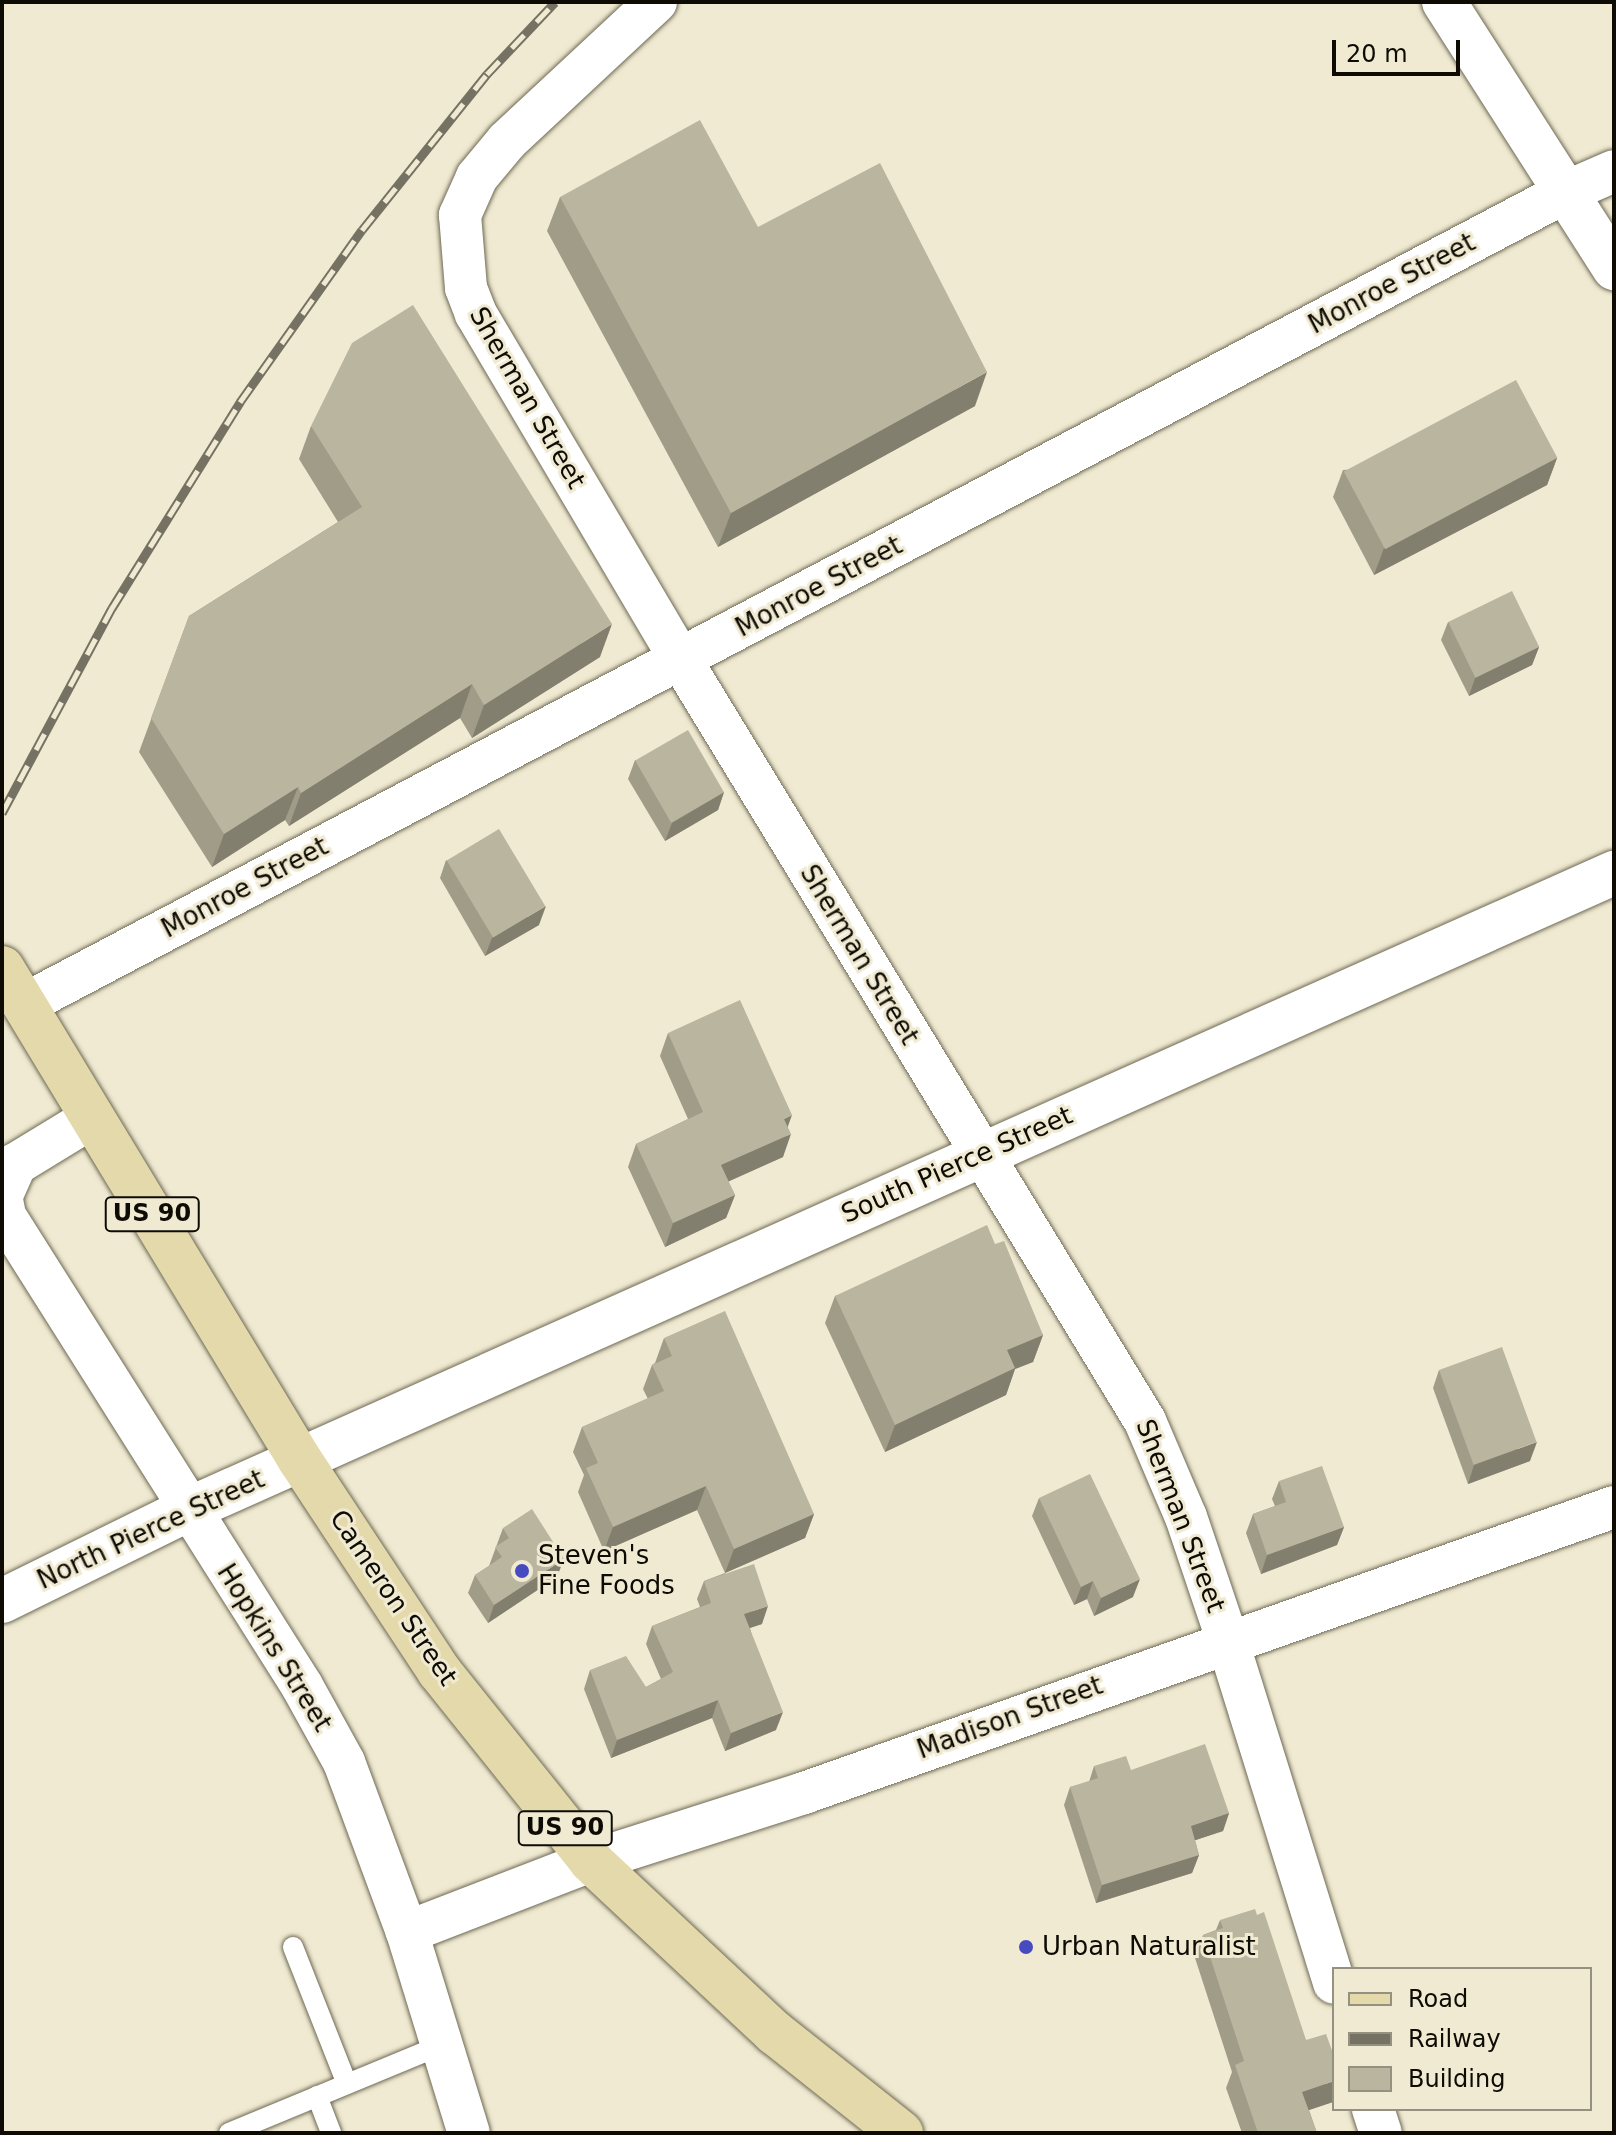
<!DOCTYPE html>
<html>
<head>
<meta charset="utf-8">
<style>
  body { margin:0 }
  #map { position:relative; width:1616px; height:2135px; overflow:hidden; background:#f0ead2; font-family:"DejaVu Sans",sans-serif }
  div>[style] { position:absolute }
  .roads { filter:drop-shadow(0 0 2px #6e6954) drop-shadow(0 0 2px #6e6954) }
  .service>* { height:20px; margin:-10px; padding:0 10px; transform-origin:10px; border-radius:10px; background:#fff }
  .minor>* { height:42px; margin:-21px; padding:0 21px; transform-origin:21px; border-radius:21px; background:#fff }
  .tertiary>* { height:44px; margin:-22px; padding:0 22px; transform-origin:22px; border-radius:22px; background:#fff }
  .primary>* { height:44px; margin:-22px; padding:0 22px; transform-origin:22px; border-radius:22px; background:#e4d9ab }
  .rail>* { height:9px; margin-top:-4.5px; transform-origin:0; background:repeating-linear-gradient(90deg,#f0ead2 0 18px,#767263 0 36px); box-sizing:border-box; border-block:2px solid #767263 }
  .wall>* { inset:0; background:#a09c88 }
  .shaded-wall>* { inset:0; background:#827f6f }
  .building>* { inset:0; background:#bab59e; transform-origin:0 0 }
  .dots>* { width:22px; height:22px; translate:-50% -50%; box-sizing:border-box; border:4px solid #f0ead2; border-radius:50% }
  span { translate:-50% -50%; white-space:nowrap; text-align:center; line-height:1.15; -webkit-text-stroke:6px #f0ead2; paint-order:stroke }
  .shield-label span { padding:2px 6px; background:#f0ead2; border:2px solid; border-radius:6px; -webkit-text-stroke-width:0 }
  .shield-label { font-size:24px; color:#0d0b04; font-weight:700 }
  .street-label { font-size:26px; color:#0d0b04 }
  .poi-label { font-size:26px; color:#0d0b04 }
  .left { translate:0 -50%; text-align:left }
  .frame { position:absolute; inset:0; border:4px solid #0d0b04; pointer-events:none }
  .legend { position:absolute; left:1332px; top:1967px; width:260px; height:144px; box-sizing:border-box; background:#f0ead2; border:2px solid #959180; margin:0; padding:10px 14px; list-style:none; font-size:24px; color:#0d0b04 }
  .legend li { display:flex; align-items:center; gap:16px; height:40px }
  .legend b { width:40px; border:2px solid #959180 }
  .scale { position:absolute; left:1332px; top:40px; width:128px; height:36px; box-sizing:border-box; border:4px solid #0d0b04; border-top:0; padding-left:10px; font-size:24px; line-height:28px; white-space:nowrap; color:#0d0b04; -webkit-text-stroke:6px #f0ead2; paint-order:stroke }
</style>
</head>
<body>
<div id="map">
  <div class="roads">
    <div class="service">
      <div style="left:293px;top:1947px;width:147px;rotate:68.5deg"></div>
      <div style="left:317px;top:2096px;width:40px;rotate:69deg"></div>
      <div style="left:229px;top:2133px;width:230px;rotate:-22.5deg"></div>
    </div>
    <div class="minor">
      <div style="left:656px;top:2px;width:204px;rotate:137deg"></div>
      <div style="left:507px;top:141px;width:47px;rotate:129.8deg"></div>
      <div style="left:477px;top:177px;width:42px;rotate:114.1deg"></div>
      <div style="left:460px;top:215px;width:73px;rotate:85.3deg"></div>
      <div style="left:466px;top:288px;width:28px;rotate:69deg"></div>
      <div style="left:476px;top:314px;width:402px;rotate:59.4deg"></div>
      <div style="left:681px;top:660px;width:891px;rotate:58.63deg"></div>
      <div style="left:1145px;top:1421px;width:104px;rotate:66.9deg"></div>
      <div style="left:1186px;top:1517px;width:129px;rotate:71.4deg"></div>
      <div style="left:1227px;top:1639px;width:360px;rotate:72.7deg"></div>
      <div style="left:25px;top:1004px;width:1742px;rotate:-27.79deg"></div>
      <div style="left:1566px;top:192px;width:52px;rotate:-23.6deg"></div>
      <div style="left:2px;top:1195px;width:34px;rotate:-66deg"></div>
      <div style="left:16px;top:1164px;width:90px;rotate:-31.4deg"></div>
      <div style="left:2px;top:1200px;width:16px;rotate:79deg"></div>
      <div style="left:5px;top:1216px;width:556px;rotate:57.71deg"></div>
      <div style="left:302px;top:1686px;width:87px;rotate:61.1deg"></div>
      <div style="left:344px;top:1762px;width:181px;rotate:69.7deg"></div>
      <div style="left:407px;top:1932px;width:210px;rotate:72.9deg"></div>
      <div style="left:407px;top:1932px;width:197px;rotate:-21.1deg"></div>
      <div style="left:591px;top:1861px;width:224px;rotate:-17.7deg"></div>
      <div style="left:804px;top:1793px;width:859px;rotate:-19.45deg"></div>
      <div style="left:1373px;top:2109px;width:25px;rotate:72deg"></div>
    </div>
    <div class="tertiary">
      <div style="left:1444px;top:2px;width:316px;rotate:57.4deg"></div>
      <div style="left:2px;top:1601px;width:206px;rotate:-26.2deg"></div>
      <div style="left:187px;top:1510px;width:1563px;rotate:-24.06deg"></div>
    </div>
    <div class="primary">
      <div style="left:2px;top:968px;width:575px;rotate:58.8deg"></div>
      <div style="left:300px;top:1460px;width:253px;rotate:56.6deg"></div>
      <div style="left:439px;top:1671px;width:243px;rotate:51.3deg"></div>
      <div style="left:591px;top:1861px;width:252px;rotate:43.1deg"></div>
      <div style="left:775px;top:2033px;width:161px;rotate:38.4deg"></div>
    </div>
  </div>
  <div class="rail">
    <div style="left:2px;top:813px;width:233px;rotate:-61.8deg"></div>
    <div style="left:112px;top:608px;width:243px;rotate:-58.1deg"></div>
    <div style="left:240px;top:402px;width:211px;rotate:-54.7deg"></div>
    <div style="left:362px;top:230px;width:200px;rotate:-51.3deg"></div>
    <div style="left:487px;top:74px;width:99px;rotate:-46.6deg"></div>
  </div>
  <div class="wall">
    <div style="clip-path:polygon(560px 197px,758px 227px,975px 406px,718px 547px,547px 231px)"></div>
    <div style="clip-path:polygon(311px 426px,600px 657px,472px 738px,460px 718px,289px 826px,285px 820px,212px 867px,139px 752px,189px 616px,338px 522px,299px 459px)"></div>
    <div style="clip-path:polygon(1557px 458px,1547px 485px,1374px 575px,1333px 497px,1343px 470px)"></div>
    <div style="clip-path:polygon(1448px 622px,1539px 647px,1532px 665px,1469px 696px,1441px 640px)"></div>
    <div style="clip-path:polygon(635px 760px,724px 792px,718px 810px,665px 841px,628px 779px)"></div>
    <div style="clip-path:polygon(446px 860px,539px 925px,485px 956px,440px 878px)"></div>
    <div style="clip-path:polygon(668px 1033px,788px 1126px,783px 1157px,728px 1181px,735px 1195px,726px 1218px,665px 1247px,628px 1167px,636px 1144px,688px 1119px,660px 1056px)"></div>
    <div style="clip-path:polygon(995px 1244px,1043px 1335px,1033px 1362px,1015px 1369px,1006px 1395px,885px 1452px,825px 1323px,835px 1296px)"></div>
    <div style="clip-path:polygon(664px 1338px,814px 1514px,805px 1538px,725px 1573px,762px 1624px,750px 1628px,776px 1730px,725px 1751px,712px 1718px,611px 1758px,584px 1689px,590px 1670px,646px 1687px,661px 1679px,646px 1644px,652px 1626px,700px 1607px,697px 1599px,704px 1581px,725px 1573px,697px 1510px,604px 1551px,578px 1492px,584px 1475px,573px 1452px,582px 1427px,648px 1399px,643px 1389px,652px 1365px,655px 1363px)"></div>
    <div style="clip-path:polygon(1439px 1370px,1530px 1461px,1468px 1484px,1433px 1388px)"></div>
    <div style="clip-path:polygon(1279px 1481px,1344px 1527px,1337px 1545px,1261px 1574px,1246px 1533px,1253px 1514px,1275px 1506px,1272px 1499px)"></div>
    <div style="clip-path:polygon(1039px 1498px,1133px 1597px,1094px 1616px,1087px 1599px,1074px 1605px,1032px 1516px)"></div>
    <div style="clip-path:polygon(503px 1528px,557px 1577px,488px 1623px,468px 1593px,475px 1575px,489px 1566px)"></div>
    <div style="clip-path:polygon(1094px 1766px,1131px 1770px,1229px 1813px,1223px 1831px,1195px 1840px,1199px 1855px,1192px 1873px,1096px 1903px,1064px 1805px,1070px 1787px,1089px 1782px)"></div>
    <div style="clip-path:polygon(1220px 1920px,1306px 2040px,1333px 2102px,1309px 2110px,1317px 2133px,1242px 2133px,1226px 2088px,1232px 2072px,1195px 1958px,1203px 1935px,1216px 1930px)"></div>
  </div>
  <div class="shaded-wall">
    <div style="clip-path:polygon(987px 372px,975px 406px,718px 547px,731px 513px)"></div>
    <div style="clip-path:polygon(1557px 458px,1547px 485px,1374px 575px,1384px 548px)"></div>
    <div style="clip-path:polygon(612px 624px,600px 657px,472px 738px,484px 705px)"></div>
    <div style="clip-path:polygon(1539px 647px,1532px 665px,1469px 696px,1475px 678px)"></div>
    <div style="clip-path:polygon(472px 684px,460px 718px,289px 826px,301px 793px)"></div>
    <div style="clip-path:polygon(298px 787px,285px 820px,212px 867px,224px 834px)"></div>
    <div style="clip-path:polygon(724px 792px,718px 810px,665px 841px,672px 823px)"></div>
    <div style="clip-path:polygon(546px 906px,539px 925px,485px 956px,492px 938px)"></div>
    <div style="clip-path:polygon(792px 1115px,784px 1137px,791px 1134px,783px 1157px,712px 1189px,721px 1165px,784px 1119px)"></div>
    <div style="clip-path:polygon(735px 1195px,726px 1218px,665px 1247px,673px 1223px)"></div>
    <div style="clip-path:polygon(1043px 1335px,1033px 1362px,1015px 1369px,1006px 1395px,885px 1452px,895px 1425px,1007px 1350px)"></div>
    <div style="clip-path:polygon(1537px 1442px,1530px 1461px,1468px 1484px,1474px 1465px)"></div>
    <div style="clip-path:polygon(706px 1486px,697px 1510px,604px 1551px,613px 1527px)"></div>
    <div style="clip-path:polygon(814px 1514px,805px 1538px,725px 1573px,734px 1549px)"></div>
    <div style="clip-path:polygon(1344px 1527px,1337px 1545px,1261px 1574px,1267px 1555px)"></div>
    <div style="clip-path:polygon(564px 1559px,557px 1577px,488px 1623px,494px 1605px)"></div>
    <div style="clip-path:polygon(1140px 1579px,1133px 1597px,1094px 1616px,1101px 1598px)"></div>
    <div style="clip-path:polygon(1093px 1581px,1087px 1599px,1074px 1605px,1081px 1587px)"></div>
    <div style="clip-path:polygon(768px 1606px,762px 1624px,737px 1632px,744px 1614px)"></div>
    <div style="clip-path:polygon(718px 1700px,712px 1718px,611px 1758px,617px 1740px)"></div>
    <div style="clip-path:polygon(783px 1712px,776px 1730px,725px 1751px,731px 1733px)"></div>
    <div style="clip-path:polygon(1229px 1813px,1223px 1831px,1184px 1844px,1191px 1826px)"></div>
    <div style="clip-path:polygon(1199px 1855px,1192px 1873px,1096px 1903px,1102px 1885px)"></div>
    <div style="clip-path:polygon(1334px 2081px,1333px 2102px,1294px 2115px,1302px 2092px)"></div>
  </div>
  <div class="building">
    <div style="clip-path:polygon(700px 120px,758px 227px,880px 163px,987px 372px,731px 513px,560px 197px)"></div>
    <div style="clip-path:polygon(413px 305px,612px 624px,484px 705px,472px 684px,301px 793px,298px 787px,224px 834px,151px 718px,189px 616px,362px 507px,311px 426px,352px 343px)"></div>
    <div style="left:1516px;top:380px;width:88px;height:195px;rotate:62deg"></div>
    <div style="left:1512px;top:591px;width:62px;height:71px;rotate:64deg"></div>
    <div style="left:688px;top:730px;width:72px;height:61px;rotate:60deg"></div>
    <div style="left:499px;top:829px;width:90px;height:61px;rotate:59deg"></div>
    <div style="clip-path:polygon(740px 1000px,792px 1115px,784px 1119px,791px 1134px,721px 1165px,735px 1195px,673px 1223px,636px 1144px,703px 1112px,668px 1033px)"></div>
    <div style="clip-path:polygon(987px 1225px,995px 1244px,1004px 1241px,1043px 1335px,1007px 1350px,1015px 1368px,895px 1425px,835px 1296px)"></div>
    <div style="clip-path:polygon(725px 1311px,814px 1514px,734px 1549px,706px 1486px,613px 1527px,586px 1468px,598px 1463px,582px 1427px,664px 1391px,652px 1365px,672px 1356px,664px 1338px)"></div>
    <div style="left:1502px;top:1347px;width:101px;height:67px;rotate:70deg"></div>
    <div style="clip-path:polygon(1322px 1466px,1344px 1527px,1267px 1555px,1253px 1514px,1286px 1502px,1279px 1481px)"></div>
    <div style="clip-path:polygon(1090px 1474px,1140px 1579px,1101px 1598px,1093px 1581px,1081px 1587px,1039px 1498px)"></div>
    <div style="clip-path:polygon(532px 1509px,564px 1559px,494px 1605px,475px 1575px,502px 1557px,495px 1547px,509px 1538px,503px 1528px)"></div>
    <div style="clip-path:polygon(754px 1564px,768px 1606px,744px 1614px,783px 1712px,731px 1733px,718px 1700px,617px 1740px,590px 1670px,626px 1656px,646px 1687px,673px 1672px,652px 1626px,711px 1603px,704px 1581px)"></div>
    <div style="clip-path:polygon(1205px 1744px,1229px 1813px,1191px 1826px,1199px 1855px,1102px 1885px,1070px 1787px,1098px 1778px,1094px 1766px,1126px 1756px,1131px 1770px)"></div>
    <div style="clip-path:polygon(1255px 1909px,1257px 1915px,1264px 1912px,1306px 2040px,1326px 2034px,1334px 2056px,1334px 2081px,1302px 2092px,1317px 2133px,1258px 2133px,1235px 2065px,1244px 2061px,1203px 1935px,1223px 1928px,1220px 1920px)"></div>
  </div>
  <div class="dots">
    <div style="left:522px;top:1571px;background:#484abf"></div>
    <div style="left:1026px;top:1947px;background:#484abf"></div>
  </div>
  <div class="shield-label">
    <span style="left:152px;top:1214px">US 90</span>
    <span style="left:565px;top:1828px">US 90</span>
  </div>
  <div class="street-label">
    <span style="left:1392px;top:284px;rotate:-28deg">Monroe Street</span>
    <span style="left:527px;top:398px;rotate:60deg">Sherman Street</span>
    <span style="left:819px;top:587px;rotate:-28deg">Monroe Street</span>
    <span style="left:245px;top:888px;rotate:-28deg">Monroe Street</span>
    <span style="left:859px;top:955px;rotate:59deg">Sherman Street</span>
    <span style="left:957px;top:1165px;rotate:-24deg">South Pierce Street</span>
    <span style="left:1180px;top:1516px;rotate:69deg">Sherman Street</span>
    <span style="left:151px;top:1530px;rotate:-25deg">North Pierce Street</span>
    <span style="left:393px;top:1598px;rotate:56deg">Cameron Street</span>
    <span style="left:274px;top:1648px;rotate:58deg">Hopkins Street</span>
    <span style="left:1010px;top:1718px;rotate:-20deg">Madison Street</span>
  </div>
  <div class="poi-label">
    <span class="left" style="left:538px;top:1571px">Steven's<br>Fine Foods</span>
    <span class="left" style="left:1042px;top:1947px">Urban Naturalist</span>
  </div>
  <div class="frame"></div>
  <ul class="legend">
  <li><b style="height:10px;background:#e4d9ab"></b>Road</li>
  <li><b style="height:10px;background:#767263"></b>Railway</li>
  <li><b style="height:22px;background:#bab59e"></b>Building</li>
  </ul>
  <div class="scale">20 m</div>
</div>
</body>
</html>
